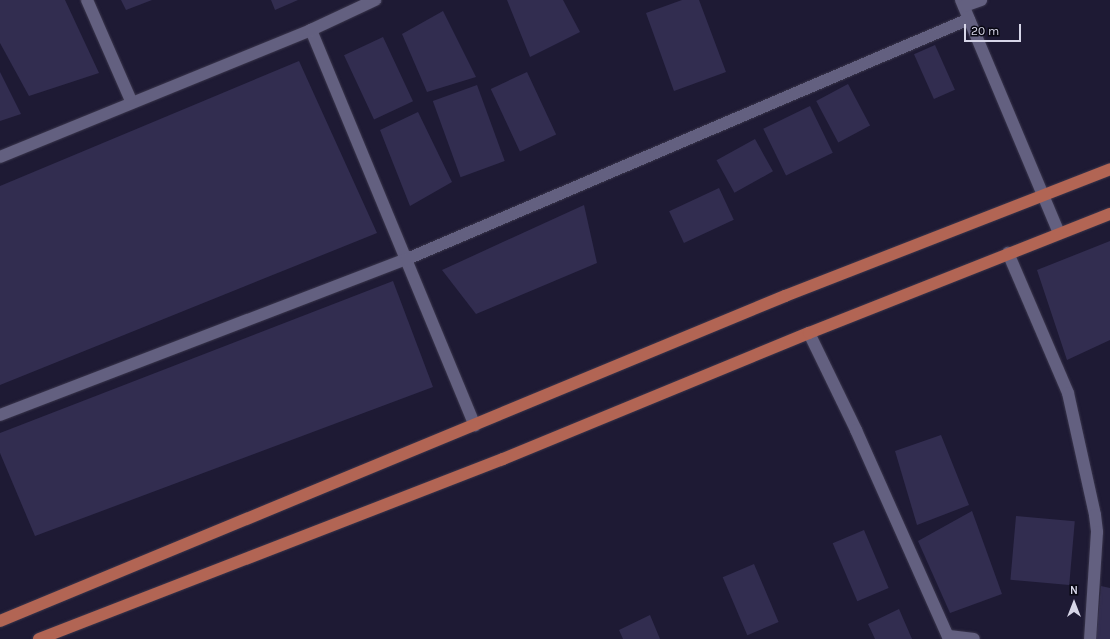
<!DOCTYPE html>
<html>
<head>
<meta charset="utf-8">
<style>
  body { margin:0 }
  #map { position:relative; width:1110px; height:639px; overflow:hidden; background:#1e1a34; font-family:Karla,sans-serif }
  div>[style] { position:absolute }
  .building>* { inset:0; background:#322d50; transform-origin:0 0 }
  .roads { filter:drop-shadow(0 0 1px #3a364c) drop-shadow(0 0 1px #3a364c) }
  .minor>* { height:12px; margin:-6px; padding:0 6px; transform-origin:6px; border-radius:6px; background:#636080 }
  .primary>* { height:12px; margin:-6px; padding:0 6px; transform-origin:6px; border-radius:6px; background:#b26554 }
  span { translate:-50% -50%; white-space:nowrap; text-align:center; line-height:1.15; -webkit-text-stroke:3px #080712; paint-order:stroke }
  .north { position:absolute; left:1054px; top:583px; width:40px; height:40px; -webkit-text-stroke:3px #080712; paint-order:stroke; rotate:0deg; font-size:11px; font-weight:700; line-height:16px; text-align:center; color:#d7d6e8 }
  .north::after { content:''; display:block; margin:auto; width:14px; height:18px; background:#d7d6e8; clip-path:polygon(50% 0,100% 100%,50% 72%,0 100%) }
  .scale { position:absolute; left:964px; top:24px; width:57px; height:18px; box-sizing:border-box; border:2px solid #d7d6e8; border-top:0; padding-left:5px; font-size:12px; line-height:14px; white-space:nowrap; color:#d7d6e8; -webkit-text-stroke:3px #080712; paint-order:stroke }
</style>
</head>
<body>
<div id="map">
  <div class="building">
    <div style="clip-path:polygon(0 0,65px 0,99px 73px,29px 96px,0 43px)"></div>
    <div style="clip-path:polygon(121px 0,152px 0,126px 10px)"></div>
    <div style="clip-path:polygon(271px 0,298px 0,275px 10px)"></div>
    <div style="clip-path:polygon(507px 0,563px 0,580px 32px,530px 57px)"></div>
    <div style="clip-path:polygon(682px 0,699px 0,726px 72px,674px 91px,646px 13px)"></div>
    <div style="clip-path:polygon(443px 11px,476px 77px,427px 92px,402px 34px)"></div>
    <div style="left:383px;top:37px;width:71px;height:43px;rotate:65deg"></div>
    <div style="left:935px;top:45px;width:49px;height:23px;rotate:66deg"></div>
    <div style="clip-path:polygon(299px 61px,377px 233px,0 385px,0 186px)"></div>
    <div style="clip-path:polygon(0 72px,21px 114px,0 121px)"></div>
    <div style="left:527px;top:72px;width:69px;height:40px;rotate:65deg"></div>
    <div style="left:848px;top:84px;width:47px;height:36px;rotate:62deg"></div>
    <div style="left:477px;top:85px;width:81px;height:47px;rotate:70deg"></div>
    <div style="left:810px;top:106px;width:52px;height:52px;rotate:64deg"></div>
    <div style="clip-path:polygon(418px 112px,452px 182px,410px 206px,380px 130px)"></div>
    <div style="left:755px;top:139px;width:37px;height:44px;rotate:61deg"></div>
    <div style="left:719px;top:188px;width:35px;height:55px;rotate:65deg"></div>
    <div style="clip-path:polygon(584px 205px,597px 263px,476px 314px,442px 270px)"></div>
    <div style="clip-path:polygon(1110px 241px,1110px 340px,1067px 360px,1037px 270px)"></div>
    <div style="clip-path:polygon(393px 281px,433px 387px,35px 536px,0 453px,0 433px)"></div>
    <div style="clip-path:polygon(941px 435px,969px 505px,917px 525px,895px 451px)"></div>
    <div style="clip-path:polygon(972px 511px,1002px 594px,950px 613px,918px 541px)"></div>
    <div style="left:1016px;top:516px;width:59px;height:64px;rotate:5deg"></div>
    <div style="left:864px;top:530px;width:63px;height:34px;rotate:67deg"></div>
    <div style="left:754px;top:564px;width:63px;height:34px;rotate:67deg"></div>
    <div style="clip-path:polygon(1101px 586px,1110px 588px,1110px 639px,1096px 639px)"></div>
    <div style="clip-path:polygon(899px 609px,912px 639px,875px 639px,868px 624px)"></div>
    <div style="clip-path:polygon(650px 615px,660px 639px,623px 639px,619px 630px)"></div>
  </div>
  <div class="roads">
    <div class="minor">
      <div style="left:87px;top:0;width:112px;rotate:66.4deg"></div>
      <div style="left:961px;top:0;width:253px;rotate:67.2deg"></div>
      <div style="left:964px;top:6px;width:18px;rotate:-19deg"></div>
      <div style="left:311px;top:30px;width:428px;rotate:67.5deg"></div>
      <div style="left:0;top:157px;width:336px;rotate:-22.2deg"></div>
      <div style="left:311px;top:30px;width:71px;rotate:-25.1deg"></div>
      <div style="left:1008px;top:253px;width:152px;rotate:66.8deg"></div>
      <div style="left:1068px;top:393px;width:125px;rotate:77.5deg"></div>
      <div style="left:1095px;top:515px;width:17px;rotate:83deg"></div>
      <div style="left:1097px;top:532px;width:107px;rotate:93.7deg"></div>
      <div style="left:809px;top:333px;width:108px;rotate:64.1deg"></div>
      <div style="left:856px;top:430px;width:229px;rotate:66deg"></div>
      <div style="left:0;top:415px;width:436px;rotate:-21deg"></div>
      <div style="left:407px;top:259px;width:611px;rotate:-23.12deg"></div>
      <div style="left:949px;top:636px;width:25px;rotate:7deg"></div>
    </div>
    <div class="primary">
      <div style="left:0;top:621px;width:850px;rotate:-22.49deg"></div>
      <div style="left:785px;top:296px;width:349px;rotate:-21.3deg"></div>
      <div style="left:39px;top:639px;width:498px;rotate:-21.2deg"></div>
      <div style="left:503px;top:459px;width:331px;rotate:-22.4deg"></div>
      <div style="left:809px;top:333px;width:324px;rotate:-21.6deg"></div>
    </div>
  </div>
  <div class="north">N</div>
  <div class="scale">20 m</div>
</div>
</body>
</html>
